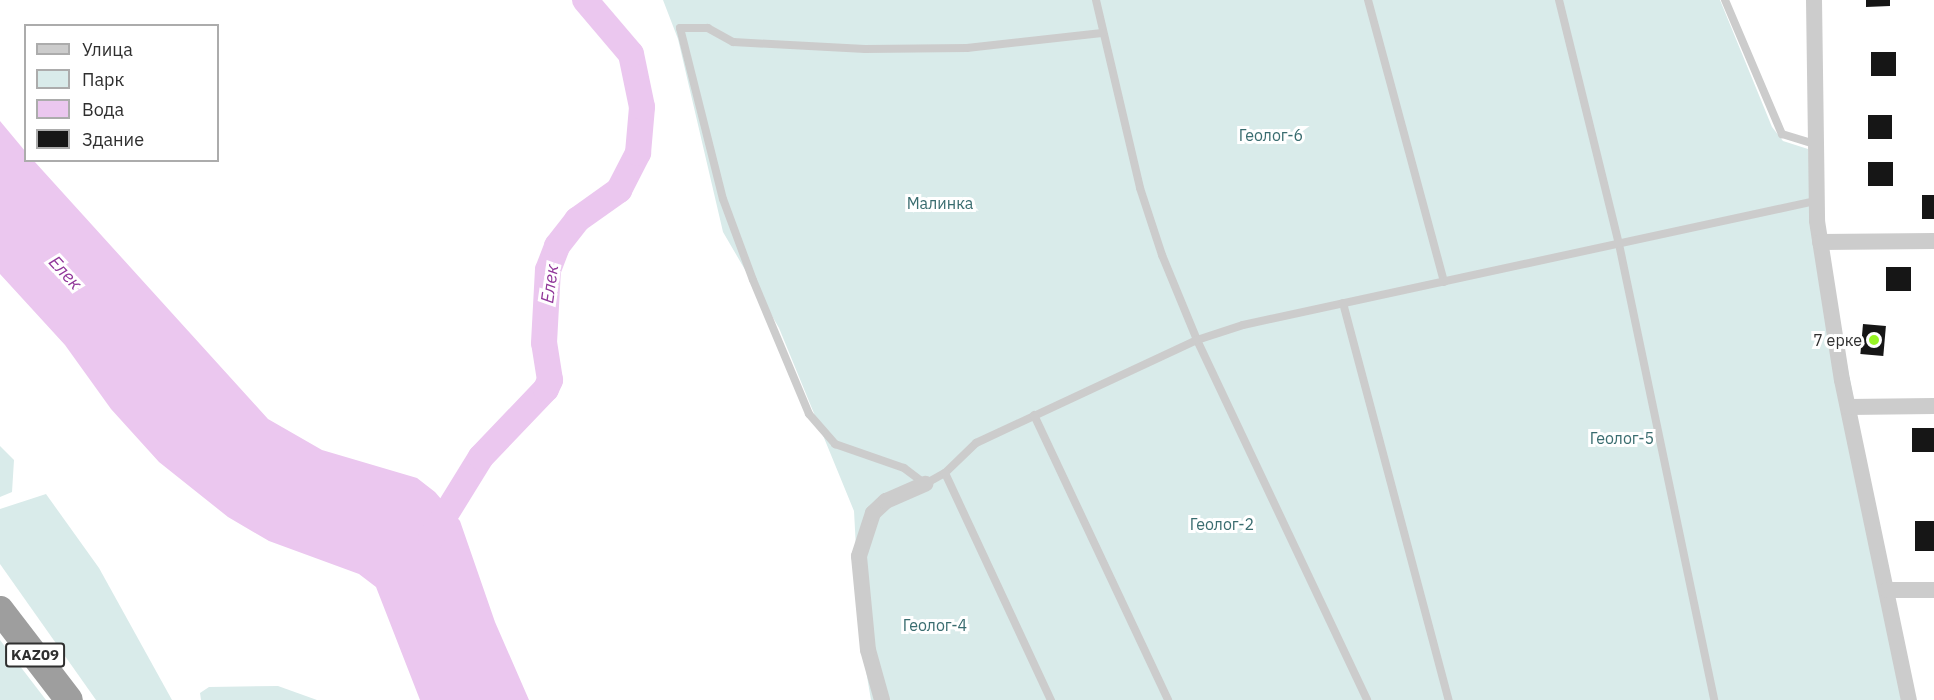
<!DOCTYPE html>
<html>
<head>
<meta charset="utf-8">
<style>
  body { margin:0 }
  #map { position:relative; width:1934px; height:700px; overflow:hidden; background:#fff; font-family:"IBM Plex Sans",sans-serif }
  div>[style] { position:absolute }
  .green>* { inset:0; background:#d9ebea }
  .water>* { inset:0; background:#ebc7ef }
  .river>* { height:26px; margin:-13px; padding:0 13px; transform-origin:13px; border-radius:13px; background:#ebc7ef }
  .building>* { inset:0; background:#161616; transform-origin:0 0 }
  .service>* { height:8px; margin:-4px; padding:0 4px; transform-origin:4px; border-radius:4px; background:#ccc }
  .minor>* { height:16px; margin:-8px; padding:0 8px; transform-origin:8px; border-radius:8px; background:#ccc }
  .trunk>* { height:28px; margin:-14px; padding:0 14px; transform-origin:14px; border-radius:14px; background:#9e9e9e }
  .dots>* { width:16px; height:16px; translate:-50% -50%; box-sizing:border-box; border:3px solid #fff; border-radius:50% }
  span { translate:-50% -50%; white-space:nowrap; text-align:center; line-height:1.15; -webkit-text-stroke:6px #fff; paint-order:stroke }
  .shield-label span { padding:2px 4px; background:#fff; border:2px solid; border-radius:4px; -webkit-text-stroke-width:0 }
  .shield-label { font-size:15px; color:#2f2f2f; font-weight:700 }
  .park-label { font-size:16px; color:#396c6f }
  .poi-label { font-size:16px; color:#2f2f2f }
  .right { translate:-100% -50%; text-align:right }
  .water-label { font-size:18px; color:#903699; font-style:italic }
  .legend { position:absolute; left:24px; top:24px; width:195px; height:138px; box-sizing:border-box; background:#fff; border:2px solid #acacac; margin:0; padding:8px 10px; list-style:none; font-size:18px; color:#2f2f2f }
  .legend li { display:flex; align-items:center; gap:12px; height:30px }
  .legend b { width:30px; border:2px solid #acacac }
</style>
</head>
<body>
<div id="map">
  <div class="green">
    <div style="clip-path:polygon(663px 0,1720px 0,1772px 127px,1783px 141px,1808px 149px,1811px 178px,1912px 700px,871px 700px,861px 641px,854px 511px,779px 328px,723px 232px,678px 39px)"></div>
    <div style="clip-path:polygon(0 446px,14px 460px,12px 492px,0 497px)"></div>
    <div style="clip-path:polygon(46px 494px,99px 568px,172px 700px,96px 700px,0 564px,0 509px)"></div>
    <div style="clip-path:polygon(0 640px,46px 700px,0 700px)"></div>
    <div style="clip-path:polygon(278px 686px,317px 700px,201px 700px,200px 693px,209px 687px)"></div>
  </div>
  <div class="water">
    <div style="clip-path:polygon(0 121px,25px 151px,26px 160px,34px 161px,268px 419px,322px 450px,417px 478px,435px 492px,460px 521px,495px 622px,529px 700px,420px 700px,376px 587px,359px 574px,269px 541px,228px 517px,159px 462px,111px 409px,65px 345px,0 274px)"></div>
  </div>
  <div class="river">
    <div style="left:431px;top:538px;width:95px;rotate:-58.3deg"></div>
    <div style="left:481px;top:457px;width:94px;rotate:-46.3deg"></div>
    <div style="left:546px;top:389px;width:10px;rotate:-66deg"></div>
    <div style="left:550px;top:380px;width:37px;rotate:-99deg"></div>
    <div style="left:544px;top:343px;width:73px;rotate:-86.9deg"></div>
    <div style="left:548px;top:270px;width:26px;rotate:-69deg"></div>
    <div style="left:557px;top:246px;width:33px;rotate:-52deg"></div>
    <div style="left:577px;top:220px;width:52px;rotate:-35.5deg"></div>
    <div style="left:619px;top:190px;width:42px;rotate:-62.8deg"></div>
    <div style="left:638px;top:153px;width:46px;rotate:-85deg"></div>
    <div style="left:642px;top:107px;width:54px;rotate:-101.7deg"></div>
    <div style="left:631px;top:54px;width:71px;rotate:-130.4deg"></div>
  </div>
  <div class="building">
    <div style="clip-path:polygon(1866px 0,1890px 0,1890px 6px,1866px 7px)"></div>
    <div style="left:1871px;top:52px;width:25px;height:24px"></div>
    <div style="left:1868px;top:115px;width:24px;height:24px"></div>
    <div style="left:1868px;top:162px;width:25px;height:24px"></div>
    <div style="left:1922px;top:195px;width:12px;height:24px"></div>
    <div style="left:1886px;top:267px;width:25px;height:24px"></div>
    <div style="left:1863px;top:324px;width:23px;height:30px;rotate:5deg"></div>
    <div style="left:1934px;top:428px;width:24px;height:22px;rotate:90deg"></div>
    <div style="left:1915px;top:521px;width:19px;height:30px"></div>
  </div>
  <div class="service">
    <div style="left:1096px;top:0;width:193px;rotate:76.8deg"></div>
    <div style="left:1140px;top:188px;width:71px;rotate:71.8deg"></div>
    <div style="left:1162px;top:255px;width:92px;rotate:67.6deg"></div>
    <div style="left:1197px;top:340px;width:398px;rotate:64.7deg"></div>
    <div style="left:1368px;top:0;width:292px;rotate:74.9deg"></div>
    <div style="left:1559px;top:0;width:251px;rotate:76.2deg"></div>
    <div style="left:1619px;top:244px;width:466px;rotate:78.2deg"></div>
    <div style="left:1725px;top:0;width:146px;rotate:67deg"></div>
    <div style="left:1782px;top:134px;width:37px;rotate:17deg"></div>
    <div style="left:1102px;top:33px;width:136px;rotate:173.7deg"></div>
    <div style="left:967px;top:48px;width:102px;rotate:179.4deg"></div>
    <div style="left:865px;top:49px;width:132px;rotate:-177deg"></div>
    <div style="left:733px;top:42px;width:29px;rotate:-151deg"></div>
    <div style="left:708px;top:28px;width:28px;rotate:180deg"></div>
    <div style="left:680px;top:28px;width:176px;rotate:75.9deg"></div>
    <div style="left:723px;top:199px;width:86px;rotate:69.7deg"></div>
    <div style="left:753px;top:280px;width:145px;rotate:67.3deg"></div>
    <div style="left:809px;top:414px;width:40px;rotate:49deg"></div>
    <div style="left:835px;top:444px;width:73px;rotate:19.2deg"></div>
    <div style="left:904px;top:468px;width:26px;rotate:37deg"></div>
    <div style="left:925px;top:484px;width:23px;rotate:-29deg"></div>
    <div style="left:945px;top:473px;width:43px;rotate:-44.1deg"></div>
    <div style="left:976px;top:443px;width:244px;rotate:-25deg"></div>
    <div style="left:1197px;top:340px;width:48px;rotate:-18.1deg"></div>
    <div style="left:1243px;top:325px;width:585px;rotate:-12.23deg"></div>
    <div style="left:1343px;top:303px;width:411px;rotate:75.1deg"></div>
    <div style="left:1034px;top:415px;width:315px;rotate:64.8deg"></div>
    <div style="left:945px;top:473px;width:251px;rotate:65deg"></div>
  </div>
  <div class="minor">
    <div style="left:1814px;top:0;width:221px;rotate:89.2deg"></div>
    <div style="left:1817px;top:221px;width:161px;rotate:81.1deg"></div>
    <div style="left:1842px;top:380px;width:327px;rotate:78.2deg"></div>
    <div style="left:1820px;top:242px;width:114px;rotate:-0.5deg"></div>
    <div style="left:1848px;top:407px;width:86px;rotate:-0.7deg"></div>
    <div style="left:1887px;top:590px;width:47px"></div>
    <div style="left:882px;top:700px;width:52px;rotate:-105.6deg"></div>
    <div style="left:868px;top:650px;width:94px;rotate:-95.5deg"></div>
    <div style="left:859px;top:556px;width:45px;rotate:-72deg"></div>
    <div style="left:873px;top:513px;width:18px;rotate:-43deg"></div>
    <div style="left:886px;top:501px;width:43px;rotate:-23.6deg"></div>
  </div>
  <div class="trunk">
    <div style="left:0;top:610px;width:113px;rotate:52.5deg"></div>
  </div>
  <div class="dots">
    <div style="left:1874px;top:340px;background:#97f424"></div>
  </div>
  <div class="shield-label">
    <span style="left:35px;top:655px">KAZ09</span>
  </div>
  <div class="park-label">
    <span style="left:1271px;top:135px">Геолог-6</span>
    <span style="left:940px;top:203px">Малинка</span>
    <span style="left:1622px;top:438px">Геолог-5</span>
    <span style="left:1222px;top:524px">Геолог-2</span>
    <span style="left:935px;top:625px">Геолог-4</span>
  </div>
  <div class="poi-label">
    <span class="right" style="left:1862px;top:340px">7 ерке</span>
  </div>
  <div class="water-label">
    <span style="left:65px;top:273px;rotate:47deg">Елек</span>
    <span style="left:550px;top:284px;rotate:-82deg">Елек</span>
  </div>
  <ul class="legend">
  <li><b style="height:8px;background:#ccc"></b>Улица</li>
  <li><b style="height:16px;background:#d9ebea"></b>Парк</li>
  <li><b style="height:16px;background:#ebc7ef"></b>Вода</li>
  <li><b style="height:16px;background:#161616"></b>Здание</li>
  </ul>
</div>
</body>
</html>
